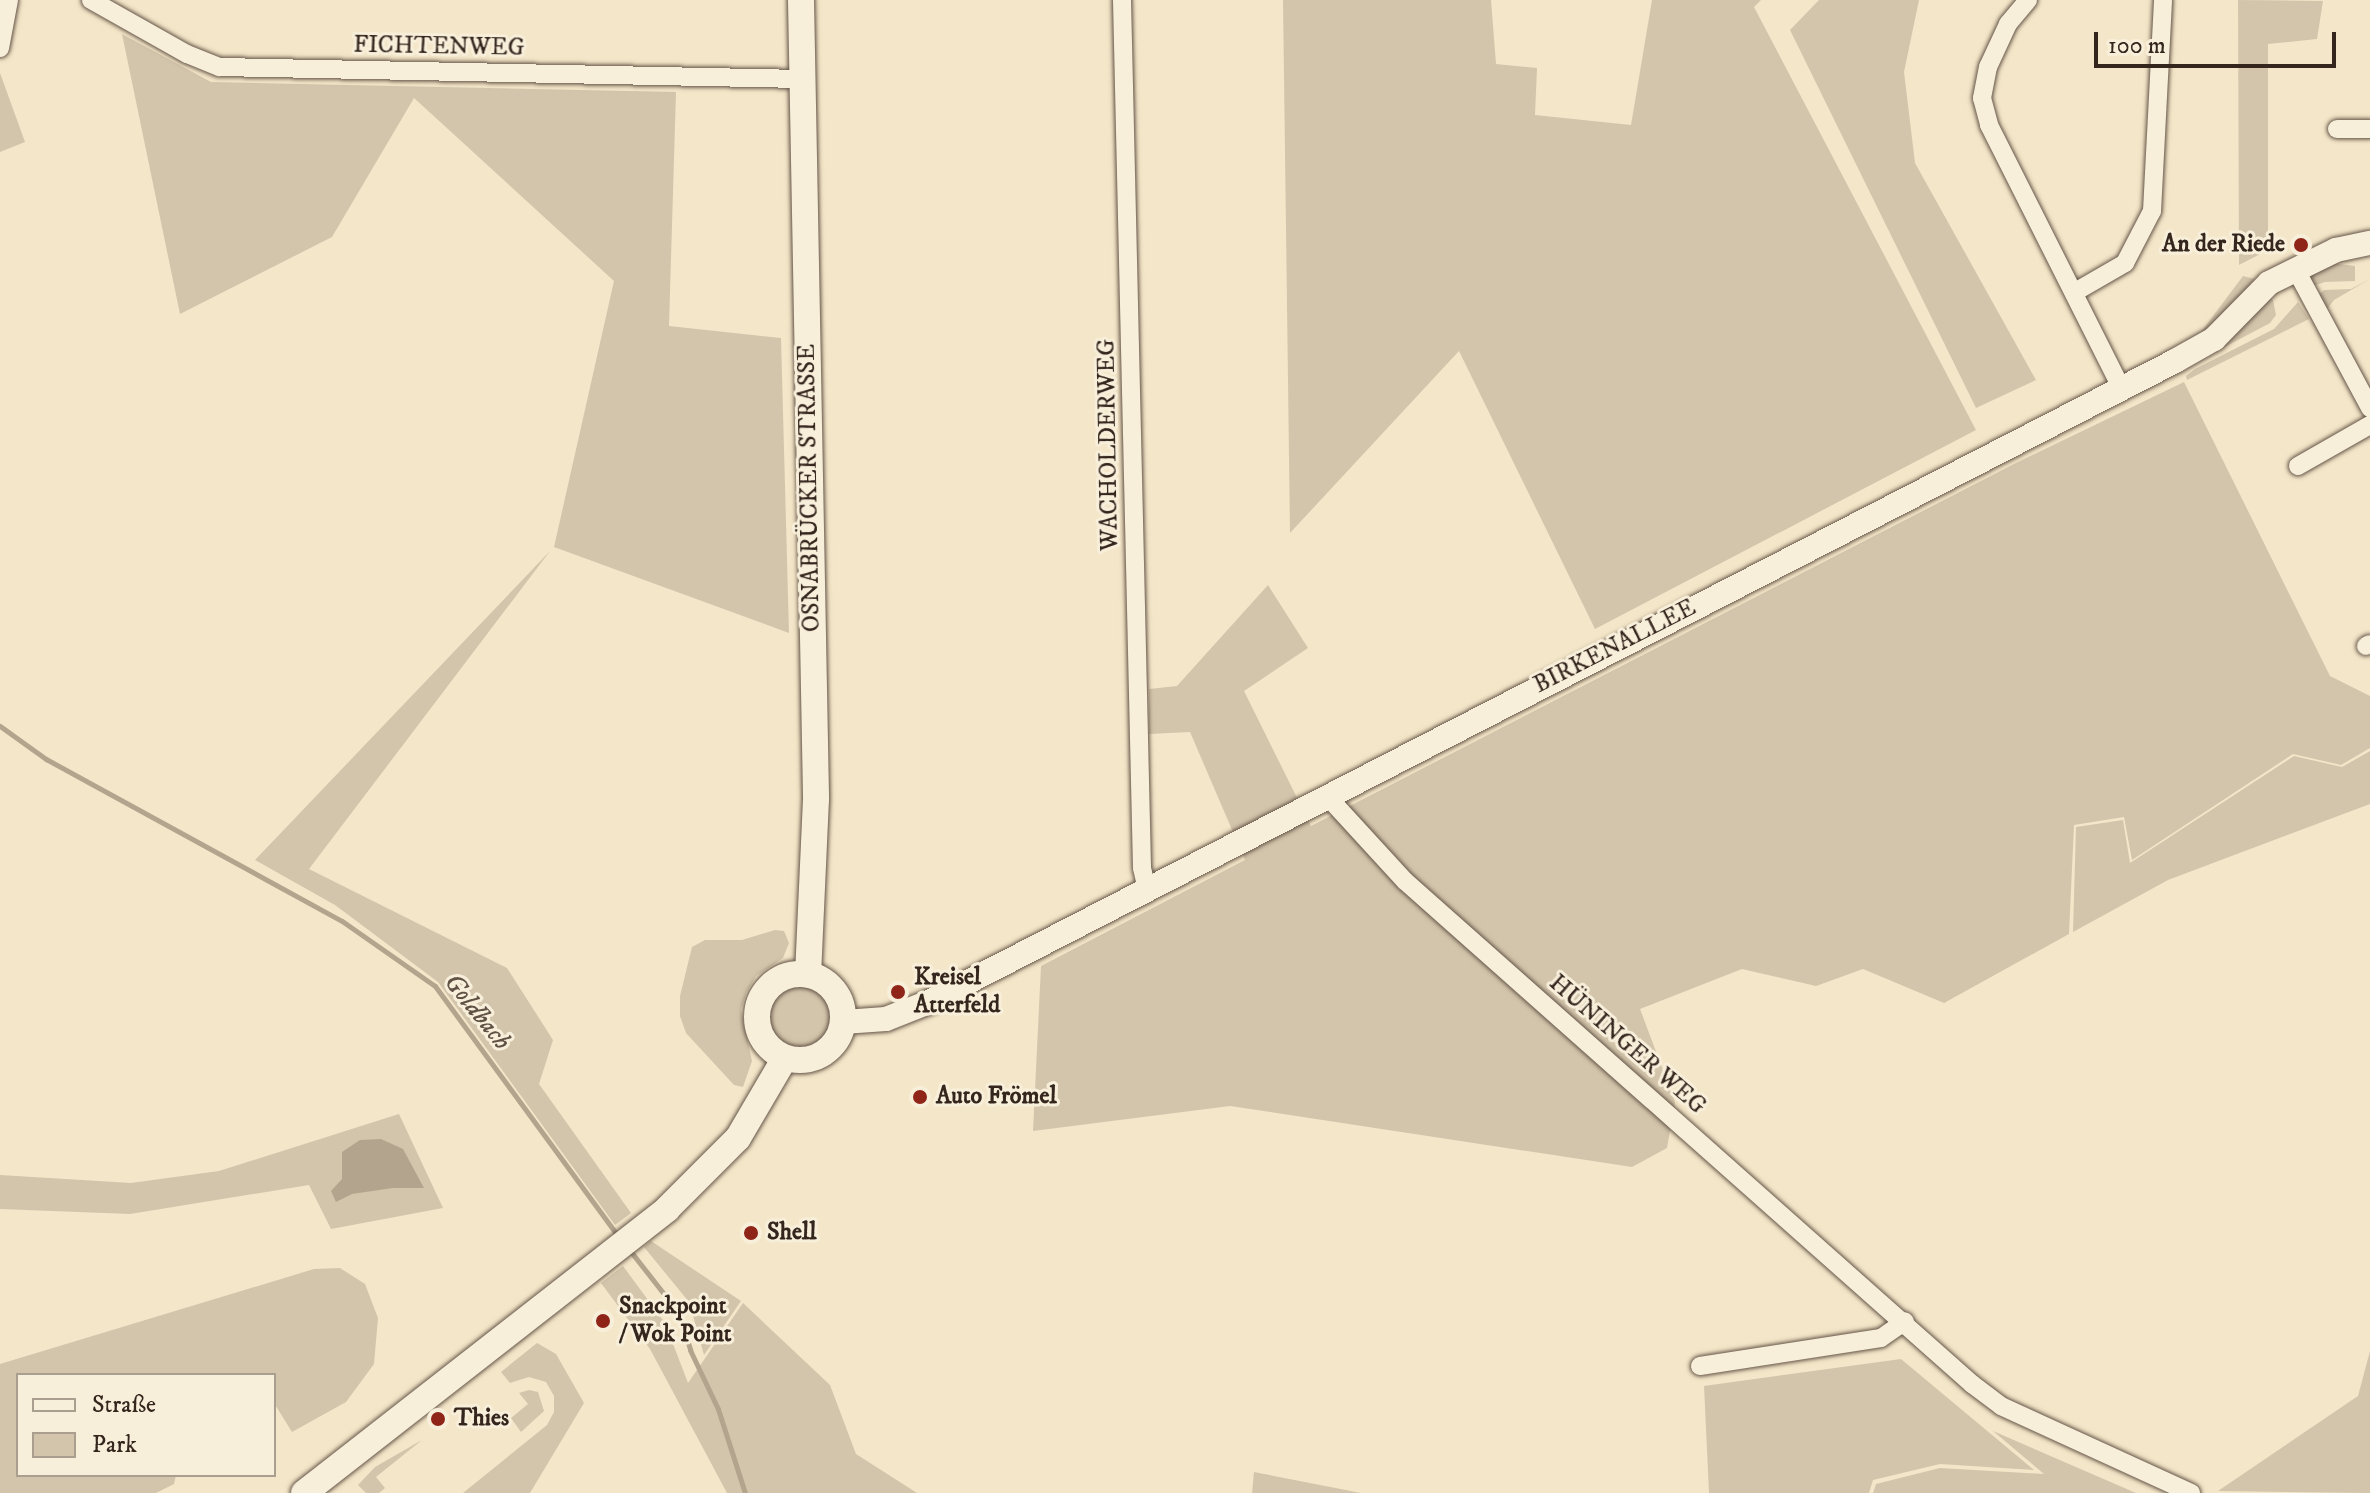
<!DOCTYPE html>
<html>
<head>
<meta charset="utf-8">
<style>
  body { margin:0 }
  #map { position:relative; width:2370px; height:1493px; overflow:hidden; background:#f4e6c8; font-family:"IM FELL DW Pica",serif }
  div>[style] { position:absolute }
  .green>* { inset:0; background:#d3c5ab }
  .round { border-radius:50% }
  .water>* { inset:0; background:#b3a48e }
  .stream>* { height:5px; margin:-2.5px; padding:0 2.5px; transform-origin:2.5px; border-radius:2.5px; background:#b3a48e }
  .roads { filter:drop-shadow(0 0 2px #645548) drop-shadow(0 0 2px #645548) }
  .minor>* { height:18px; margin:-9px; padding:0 9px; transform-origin:9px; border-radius:9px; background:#f8efdb }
  .tertiary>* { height:24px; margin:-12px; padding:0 12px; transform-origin:12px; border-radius:12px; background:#f8efdb }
  .secondary>* { height:26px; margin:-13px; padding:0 13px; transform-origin:13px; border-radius:13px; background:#f8efdb }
  .secondary>.ring { margin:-13px; padding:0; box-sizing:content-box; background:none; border:26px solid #f8efdb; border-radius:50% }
  .dots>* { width:22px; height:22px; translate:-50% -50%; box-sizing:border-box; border:4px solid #f8efdb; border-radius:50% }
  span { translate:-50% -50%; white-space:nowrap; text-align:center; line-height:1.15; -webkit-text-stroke:6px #f8efdb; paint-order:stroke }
  .street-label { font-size:24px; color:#34251d }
  .poi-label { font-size:24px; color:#34251d; font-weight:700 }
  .right { translate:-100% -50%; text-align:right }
  .left { translate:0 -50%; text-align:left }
  .water-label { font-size:26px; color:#605145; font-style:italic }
  .legend { position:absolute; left:16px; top:1373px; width:260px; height:104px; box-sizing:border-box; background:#f8efdb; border:2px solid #aa9e8f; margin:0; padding:10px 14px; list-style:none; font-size:24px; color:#34251d }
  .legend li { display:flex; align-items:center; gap:16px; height:40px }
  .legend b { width:40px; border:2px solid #aa9e8f }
  .scale { position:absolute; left:2094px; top:32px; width:242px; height:36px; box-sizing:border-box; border:4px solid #34251d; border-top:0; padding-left:10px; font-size:24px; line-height:28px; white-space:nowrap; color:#34251d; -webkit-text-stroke:6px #f8efdb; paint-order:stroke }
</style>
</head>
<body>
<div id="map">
  <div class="green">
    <div style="clip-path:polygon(1283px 0,1491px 0,1496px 64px,1537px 68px,1535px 115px,1631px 125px,1652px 0,1761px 0,1754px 7px,1976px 430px,1595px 629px,1459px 351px,1290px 533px)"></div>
    <div style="clip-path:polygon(1819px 0,1919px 0,1904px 72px,1915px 163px,2036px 380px,1976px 408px,1790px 30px)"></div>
    <div style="clip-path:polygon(2238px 0,2323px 1px,2317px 39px,2268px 44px,2268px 235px,2272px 248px,2239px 265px)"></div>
    <div style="clip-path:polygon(122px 34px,211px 82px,676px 92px,669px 326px,781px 338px,789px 633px,554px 547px,614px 281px,414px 98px,332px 237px,180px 314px)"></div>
    <div style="clip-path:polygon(0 73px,25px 142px,0 152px)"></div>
    <div style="clip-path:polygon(2332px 263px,2355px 266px,2355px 281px,2325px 282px,2310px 287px,2312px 273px)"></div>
    <div style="clip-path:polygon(2243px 276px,2255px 279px,2220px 322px,2198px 336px)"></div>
    <div style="clip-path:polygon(2370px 279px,2334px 300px,2325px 312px,2317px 296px,2324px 290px,2351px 289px)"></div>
    <div style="clip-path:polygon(2267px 297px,2273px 300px,2276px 315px,2270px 323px,2185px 368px)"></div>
    <div style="clip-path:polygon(2298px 302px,2309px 319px,2187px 380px,2186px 376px,2195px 369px,2274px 329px)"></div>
    <div style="clip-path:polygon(2184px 382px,2330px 676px,2370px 696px,2370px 748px,2341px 765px,2293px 754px,2132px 860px,2124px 817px,2074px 825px,2069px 934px,1944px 1003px,1863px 969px,1816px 986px,1742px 969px,1640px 1009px,1675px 1102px,1667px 1148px,1632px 1167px,1230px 1106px,1033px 1131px,1041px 966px,1245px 860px,1190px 732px,1149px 734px,1149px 689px,1177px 686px,1268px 585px,1308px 648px,1244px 691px,1311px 826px,2014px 464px)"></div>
    <div style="clip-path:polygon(550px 551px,309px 869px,507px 968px,553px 1040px,539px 1084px,631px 1213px,615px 1225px,438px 982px,335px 905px,255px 860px)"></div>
    <div style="clip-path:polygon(2370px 751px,2370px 804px,2168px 880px,2073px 932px,2076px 827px,2123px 820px,2130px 863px,2294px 756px,2342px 767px)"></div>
    <div style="clip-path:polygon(775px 930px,784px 931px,789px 943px,783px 958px,756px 976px,746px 993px,741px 1010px,752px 1061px,743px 1087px,734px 1085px,686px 1033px,680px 1016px,680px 996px,692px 947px,705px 940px,742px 940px)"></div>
    <div class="round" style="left:767px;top:984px;width:64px;height:64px"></div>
    <div style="clip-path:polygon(399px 1114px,443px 1208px,331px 1229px,309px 1185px,130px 1214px,0 1209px,0 1175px,131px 1183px,219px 1171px)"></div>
    <div style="clip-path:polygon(651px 1241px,741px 1301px,704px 1355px,689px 1302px,644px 1247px)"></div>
    <div style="clip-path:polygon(623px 1266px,665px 1323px,688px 1383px,743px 1303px,830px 1385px,856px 1454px,917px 1493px,727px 1493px,650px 1349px,601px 1283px)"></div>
    <div style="clip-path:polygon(340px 1268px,365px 1284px,378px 1318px,374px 1364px,346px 1402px,292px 1432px,274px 1403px,274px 1375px,18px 1375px,18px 1475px,176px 1475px,174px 1484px,156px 1493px,0 1493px,0 1364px,314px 1269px)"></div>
    <div style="clip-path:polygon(537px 1343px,556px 1354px,584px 1403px,530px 1493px,463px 1493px,547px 1425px,554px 1412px,554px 1396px,546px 1382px,529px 1377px,510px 1383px,501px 1372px)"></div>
    <div style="clip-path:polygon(2370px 1351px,2370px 1493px,2218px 1491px,2358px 1396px)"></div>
    <div style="clip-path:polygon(1901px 1359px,2034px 1470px,1940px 1464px,1873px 1480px,1869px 1493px,1709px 1493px,1704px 1386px)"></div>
    <div style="clip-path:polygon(529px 1390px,538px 1392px,544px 1411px,521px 1432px,511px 1418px,528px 1404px,519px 1393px)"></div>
    <div style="clip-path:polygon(1993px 1431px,2136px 1493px,1873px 1493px,1876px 1484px,1940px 1468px,2044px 1474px)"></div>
    <div style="clip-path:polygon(422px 1440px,376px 1477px,385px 1488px,379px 1493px,366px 1493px,358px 1485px,375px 1467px)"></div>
    <div style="clip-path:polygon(1254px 1472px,1361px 1493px,1252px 1493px)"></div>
  </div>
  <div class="water">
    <div style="clip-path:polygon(381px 1139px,403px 1149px,424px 1188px,393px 1188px,352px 1194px,336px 1202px,331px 1191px,342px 1179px,342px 1152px,360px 1140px)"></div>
  </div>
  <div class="stream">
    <div style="left:0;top:726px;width:57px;rotate:35.7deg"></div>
    <div style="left:46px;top:759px;width:337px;rotate:28.7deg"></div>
    <div style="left:342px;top:921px;width:113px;rotate:35deg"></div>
    <div style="left:435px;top:986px;width:311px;rotate:53.8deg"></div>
    <div style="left:628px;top:1248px;width:81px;rotate:52deg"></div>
    <div style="left:678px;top:1312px;width:40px;rotate:72deg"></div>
    <div style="left:690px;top:1350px;width:65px;rotate:64.6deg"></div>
    <div style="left:718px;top:1409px;width:88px;rotate:72.2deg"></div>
  </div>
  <div class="roads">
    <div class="minor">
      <div style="left:91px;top:0;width:110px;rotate:29.4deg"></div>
      <div style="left:187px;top:54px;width:35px;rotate:22deg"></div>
      <div style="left:220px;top:67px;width:583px;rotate:1.18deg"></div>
      <div style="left:1122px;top:0;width:868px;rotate:88.68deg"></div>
      <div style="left:1142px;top:868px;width:22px;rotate:77deg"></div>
      <div style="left:2028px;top:0;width:31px;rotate:130deg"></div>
      <div style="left:2008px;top:24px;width:47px;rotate:114.9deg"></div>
      <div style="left:1988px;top:67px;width:32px;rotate:101deg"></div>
      <div style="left:1982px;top:98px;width:28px;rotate:75deg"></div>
      <div style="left:1989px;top:125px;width:293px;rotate:63.3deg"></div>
      <div style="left:0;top:48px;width:49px;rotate:-79.4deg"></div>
      <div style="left:2337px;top:129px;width:33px"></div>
      <div style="left:2296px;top:270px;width:157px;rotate:61.8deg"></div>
      <div style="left:2075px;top:292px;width:58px;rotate:-30.1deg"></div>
      <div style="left:2125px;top:263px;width:59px;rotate:-62.6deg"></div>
      <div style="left:2152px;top:211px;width:211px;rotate:-87deg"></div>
      <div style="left:2298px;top:466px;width:83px;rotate:-29.7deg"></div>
      <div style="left:2366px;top:646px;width:4px;rotate:-27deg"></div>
      <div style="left:1327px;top:796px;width:115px;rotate:47.5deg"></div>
      <div style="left:1405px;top:881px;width:758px;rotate:41.58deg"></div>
      <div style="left:1972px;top:1384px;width:36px;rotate:37deg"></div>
      <div style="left:2001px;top:1406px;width:209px;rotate:24.6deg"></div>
      <div style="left:1700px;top:1366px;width:183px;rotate:-8.8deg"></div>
      <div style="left:1881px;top:1338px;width:29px;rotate:-35deg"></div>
    </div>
    <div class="tertiary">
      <div style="left:843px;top:1022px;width:43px;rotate:-4deg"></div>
      <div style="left:886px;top:1019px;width:46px;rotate:-21.6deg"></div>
      <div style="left:929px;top:1002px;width:1401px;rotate:-27.22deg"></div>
      <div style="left:2175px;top:361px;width:45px;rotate:-29.4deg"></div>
      <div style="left:2214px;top:339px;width:78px;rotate:-45.5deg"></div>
      <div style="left:2269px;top:283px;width:75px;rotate:-26.2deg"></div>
      <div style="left:2336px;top:250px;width:35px;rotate:-12deg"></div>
    </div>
    <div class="secondary">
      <div style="left:801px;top:0;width:799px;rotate:88.92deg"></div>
      <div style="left:816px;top:799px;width:176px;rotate:92.6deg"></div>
      <div class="ring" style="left:757px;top:974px;width:60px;height:60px"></div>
      <div style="left:304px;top:1493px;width:461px;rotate:-38deg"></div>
      <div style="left:667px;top:1209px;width:100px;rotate:-45deg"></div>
      <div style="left:738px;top:1138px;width:93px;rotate:-59.6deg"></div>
    </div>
  </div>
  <div class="dots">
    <div style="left:2301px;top:245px;background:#8f2418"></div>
    <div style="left:898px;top:992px;background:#8f2418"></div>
    <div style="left:920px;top:1097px;background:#8f2418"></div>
    <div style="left:751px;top:1233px;background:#8f2418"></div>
    <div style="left:603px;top:1321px;background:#8f2418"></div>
    <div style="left:438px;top:1419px;background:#8f2418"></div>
  </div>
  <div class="street-label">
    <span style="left:439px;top:47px;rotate:1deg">FICHTENWEG</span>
    <span style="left:1109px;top:445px;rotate:-91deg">WACHOLDERWEG</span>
    <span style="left:810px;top:488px;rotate:-91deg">OSNABRÜCKER STRASSE</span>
    <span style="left:1615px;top:647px;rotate:-27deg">BIRKENALLEE</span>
    <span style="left:1627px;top:1045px;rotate:41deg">HÜNINGER WEG</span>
  </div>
  <div class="poi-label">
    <span class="right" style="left:2285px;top:245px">An der Riede</span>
    <span class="left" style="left:914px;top:992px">Kreisel<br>Atterfeld</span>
    <span class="left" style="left:936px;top:1097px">Auto Frömel</span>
    <span class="left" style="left:767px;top:1233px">Shell</span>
    <span class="left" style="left:619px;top:1321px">Snackpoint<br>/ Wok Point</span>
    <span class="left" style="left:454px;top:1419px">Thies</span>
  </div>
  <div class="water-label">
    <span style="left:477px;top:1012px;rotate:51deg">Goldbach</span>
  </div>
  <ul class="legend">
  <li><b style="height:10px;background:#f8efdb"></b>Straße</li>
  <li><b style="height:22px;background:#d3c5ab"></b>Park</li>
  </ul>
  <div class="scale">100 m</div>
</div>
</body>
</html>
